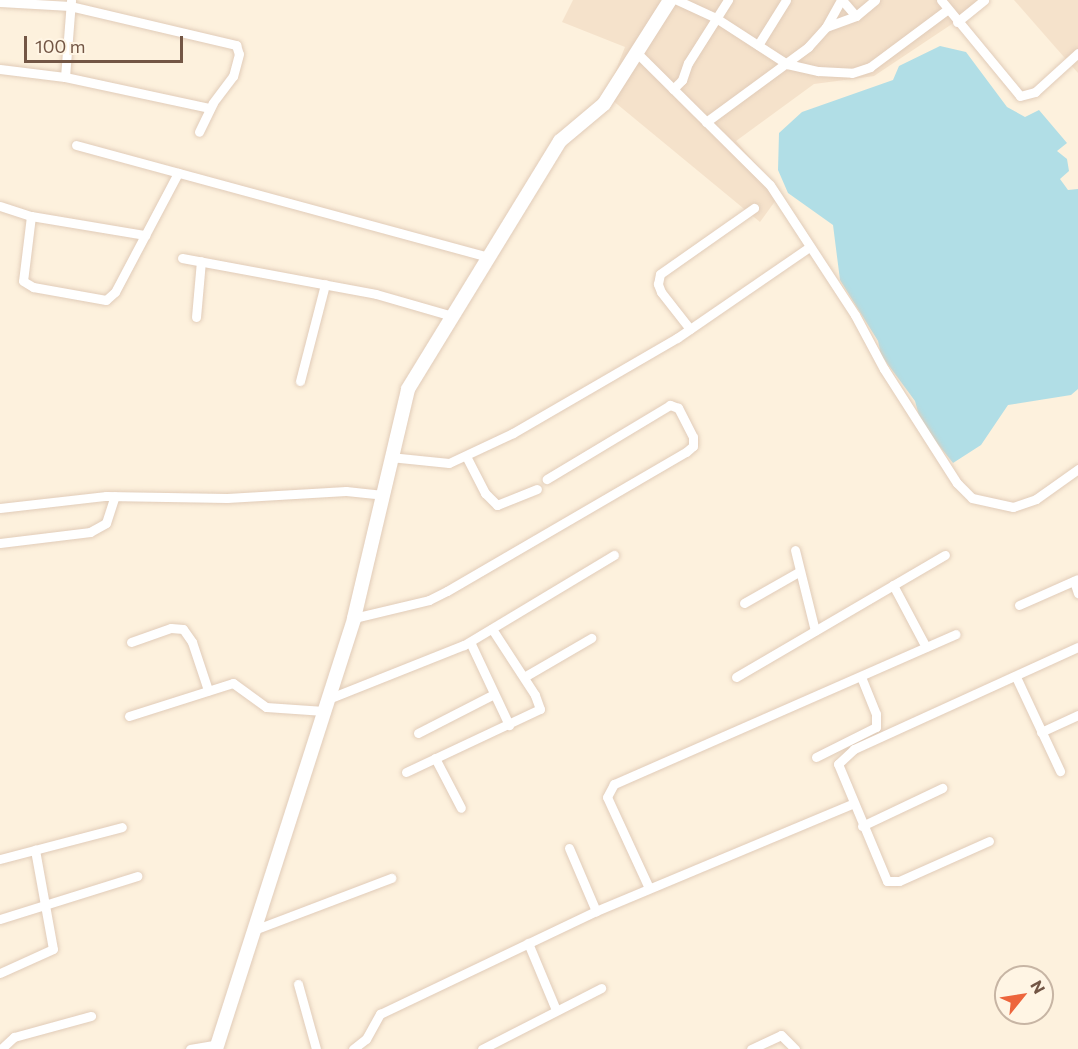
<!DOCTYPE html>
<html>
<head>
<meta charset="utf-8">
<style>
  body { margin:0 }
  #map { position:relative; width:1078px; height:1049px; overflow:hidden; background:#fdf1dd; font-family:Commissioner,sans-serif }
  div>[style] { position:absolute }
  .residential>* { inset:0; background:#f5e2cb }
  .water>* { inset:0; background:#b1dee6 }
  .roads { filter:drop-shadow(0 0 2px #e1ccb9) drop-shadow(0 0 2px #e1ccb9) }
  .street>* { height:9px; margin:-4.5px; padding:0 4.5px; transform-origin:4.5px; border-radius:4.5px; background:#fff }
  .secondary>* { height:14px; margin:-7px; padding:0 7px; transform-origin:7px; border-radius:7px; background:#fff }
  span { translate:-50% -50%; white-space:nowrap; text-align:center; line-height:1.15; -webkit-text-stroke:5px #fff5e4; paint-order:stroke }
  .north { position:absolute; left:994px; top:965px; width:60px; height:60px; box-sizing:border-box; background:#fff5e4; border:2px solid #c7b5a4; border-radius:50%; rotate:60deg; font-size:16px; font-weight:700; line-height:24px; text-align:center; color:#735645 }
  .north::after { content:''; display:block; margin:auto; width:21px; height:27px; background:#ed653c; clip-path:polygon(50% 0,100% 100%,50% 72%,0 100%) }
  .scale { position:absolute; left:24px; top:36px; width:159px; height:27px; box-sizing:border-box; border:3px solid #735645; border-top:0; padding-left:8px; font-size:18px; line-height:21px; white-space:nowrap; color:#735645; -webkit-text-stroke:4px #fff5e4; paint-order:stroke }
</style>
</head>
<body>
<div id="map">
  <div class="residential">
    <div style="clip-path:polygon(573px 0,988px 0,874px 76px,814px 84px,736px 141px,781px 193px,760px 222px,606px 95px,625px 47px,562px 22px)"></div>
    <div style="clip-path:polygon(1014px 0,1078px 0,1078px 73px)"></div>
  </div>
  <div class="water">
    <div style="clip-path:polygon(940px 46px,966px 52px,1007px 107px,1025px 117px,1039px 110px,1067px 143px,1057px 151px,1067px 159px,1069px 171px,1060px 179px,1068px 190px,1078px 189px,1078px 389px,1071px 395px,1008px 405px,981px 445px,953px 463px,921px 423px,915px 401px,881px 355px,878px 341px,840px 280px,833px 225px,788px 193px,778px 170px,779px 133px,802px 112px,893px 80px,899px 66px)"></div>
  </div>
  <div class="roads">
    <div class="street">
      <div style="left:677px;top:0;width:43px;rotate:24.8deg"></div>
      <div style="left:716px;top:18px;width:85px;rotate:32.9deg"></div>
      <div style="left:787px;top:64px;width:32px;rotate:13deg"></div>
      <div style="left:818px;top:71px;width:34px;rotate:3deg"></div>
      <div style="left:852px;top:73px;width:19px;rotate:-18deg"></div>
      <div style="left:870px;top:67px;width:97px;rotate:-36.6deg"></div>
      <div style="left:842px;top:0;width:21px;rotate:49deg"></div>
      <div style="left:856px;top:16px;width:25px;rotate:-40deg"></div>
      <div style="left:941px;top:0;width:124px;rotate:50.5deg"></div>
      <div style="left:1020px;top:96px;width:16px;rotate:-15deg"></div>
      <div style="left:1035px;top:92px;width:58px;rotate:-42.2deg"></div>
      <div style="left:0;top:2px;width:70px;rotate:3.3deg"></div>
      <div style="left:70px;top:6px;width:171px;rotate:13.2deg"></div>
      <div style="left:236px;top:45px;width:9px;rotate:72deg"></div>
      <div style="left:239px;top:54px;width:23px;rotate:105deg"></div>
      <div style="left:233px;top:76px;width:34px;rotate:127deg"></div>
      <div style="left:213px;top:103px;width:32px;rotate:116deg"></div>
      <div style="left:957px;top:22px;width:35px;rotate:-39deg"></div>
      <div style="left:826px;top:27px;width:32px;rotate:-20deg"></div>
      <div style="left:758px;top:45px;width:53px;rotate:-58.1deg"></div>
      <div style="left:637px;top:53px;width:187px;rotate:44.8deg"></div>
      <div style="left:770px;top:185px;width:155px;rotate:56.8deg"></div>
      <div style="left:855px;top:315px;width:61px;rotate:61.8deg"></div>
      <div style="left:884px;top:369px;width:135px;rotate:57.4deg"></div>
      <div style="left:957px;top:483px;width:21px;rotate:45deg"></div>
      <div style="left:972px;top:498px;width:42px;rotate:12.4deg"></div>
      <div style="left:1013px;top:507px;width:24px;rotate:-19deg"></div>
      <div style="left:1036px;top:499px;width:52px;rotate:-35.5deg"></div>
      <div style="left:0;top:69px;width:65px;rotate:7deg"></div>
      <div style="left:65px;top:77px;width:147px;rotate:12.1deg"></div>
      <div style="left:65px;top:77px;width:77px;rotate:-85.5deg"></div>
      <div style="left:673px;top:89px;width:13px;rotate:-45deg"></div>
      <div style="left:682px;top:80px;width:18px;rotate:-71deg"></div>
      <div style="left:688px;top:63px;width:75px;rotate:-57.6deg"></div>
      <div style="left:706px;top:122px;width:127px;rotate:-36.3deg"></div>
      <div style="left:808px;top:47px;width:27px;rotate:-48deg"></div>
      <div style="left:826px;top:27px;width:31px;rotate:-61deg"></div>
      <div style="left:76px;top:145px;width:426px;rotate:15.2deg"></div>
      <div style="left:0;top:206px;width:33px;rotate:18deg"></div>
      <div style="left:31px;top:216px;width:116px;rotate:9.5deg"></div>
      <div style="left:31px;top:216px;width:65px;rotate:97deg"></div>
      <div style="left:23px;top:281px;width:12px;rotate:31deg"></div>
      <div style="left:33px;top:287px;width:74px;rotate:10.1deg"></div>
      <div style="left:106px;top:300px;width:12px;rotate:-42deg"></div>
      <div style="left:115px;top:292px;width:135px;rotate:-62.1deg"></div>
      <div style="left:182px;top:258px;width:197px;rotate:10.5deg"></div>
      <div style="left:376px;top:294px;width:79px;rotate:16.1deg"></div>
      <div style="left:196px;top:317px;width:56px;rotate:-84.9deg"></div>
      <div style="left:690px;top:329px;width:47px;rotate:-128.1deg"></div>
      <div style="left:661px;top:292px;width:9px;rotate:-111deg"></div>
      <div style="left:658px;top:284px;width:10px;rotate:-79deg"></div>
      <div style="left:660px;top:274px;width:115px;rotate:-35.1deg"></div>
      <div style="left:300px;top:381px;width:100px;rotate:-75.5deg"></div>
      <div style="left:466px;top:456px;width:42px;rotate:62.8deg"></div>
      <div style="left:485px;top:493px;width:17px;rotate:45deg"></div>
      <div style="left:497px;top:505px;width:43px;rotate:-21.8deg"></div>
      <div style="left:390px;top:457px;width:59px;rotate:5.8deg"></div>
      <div style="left:449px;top:463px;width:71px;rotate:-25.1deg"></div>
      <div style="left:513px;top:433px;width:190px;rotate:-30.1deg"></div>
      <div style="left:677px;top:338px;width:159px;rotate:-34.5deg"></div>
      <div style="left:0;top:508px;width:107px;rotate:-6.5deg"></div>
      <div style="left:106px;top:496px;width:121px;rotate:0.9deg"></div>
      <div style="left:227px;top:498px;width:119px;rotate:-3.4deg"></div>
      <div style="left:346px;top:491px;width:37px;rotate:6deg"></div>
      <div style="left:0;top:543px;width:91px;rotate:-7deg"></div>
      <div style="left:90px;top:532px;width:18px;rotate:-29deg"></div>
      <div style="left:106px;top:523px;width:28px;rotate:-72deg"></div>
      <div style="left:795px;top:550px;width:83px;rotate:76.1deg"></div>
      <div style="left:1074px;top:581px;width:13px;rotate:72deg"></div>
      <div style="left:893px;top:585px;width:70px;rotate:62deg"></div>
      <div style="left:744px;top:603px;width:64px;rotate:-29.7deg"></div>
      <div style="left:1019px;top:605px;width:64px;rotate:-23.8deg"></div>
      <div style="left:354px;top:618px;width:77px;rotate:-13.5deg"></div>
      <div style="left:429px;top:600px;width:20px;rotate:-27deg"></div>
      <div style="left:447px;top:591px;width:276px;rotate:-30.2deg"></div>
      <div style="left:686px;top:452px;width:9px;rotate:-41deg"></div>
      <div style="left:693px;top:446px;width:9px;rotate:-90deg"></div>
      <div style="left:693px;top:437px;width:33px;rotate:-117deg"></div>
      <div style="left:678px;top:408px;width:9px;rotate:-159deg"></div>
      <div style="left:670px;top:405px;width:144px;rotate:149deg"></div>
      <div style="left:131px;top:642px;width:42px;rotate:-19.3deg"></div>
      <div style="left:171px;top:628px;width:12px;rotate:5deg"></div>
      <div style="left:183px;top:629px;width:16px;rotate:55deg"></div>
      <div style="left:192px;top:642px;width:51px;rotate:71.6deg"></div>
      <div style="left:470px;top:642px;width:92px;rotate:64.8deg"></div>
      <div style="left:524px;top:677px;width:78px;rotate:-30.2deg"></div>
      <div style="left:736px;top:677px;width:242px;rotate:-30.3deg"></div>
      <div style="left:1016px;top:677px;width:104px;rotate:64.9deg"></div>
      <div style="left:328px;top:699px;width:146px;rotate:-21.7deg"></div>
      <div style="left:464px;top:645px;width:175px;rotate:-31deg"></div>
      <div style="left:129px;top:716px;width:109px;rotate:-17.6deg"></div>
      <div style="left:233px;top:683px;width:41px;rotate:36deg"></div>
      <div style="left:266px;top:707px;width:58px;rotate:3.9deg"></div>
      <div style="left:1041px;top:732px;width:41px;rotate:-24.7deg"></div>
      <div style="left:418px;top:733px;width:85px;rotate:-27.2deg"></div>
      <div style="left:816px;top:757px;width:67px;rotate:-26.6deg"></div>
      <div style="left:876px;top:727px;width:13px;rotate:-90deg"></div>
      <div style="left:876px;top:714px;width:40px;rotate:-112deg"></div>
      <div style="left:435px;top:758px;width:56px;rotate:62.5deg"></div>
      <div style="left:406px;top:772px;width:148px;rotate:-25.2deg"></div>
      <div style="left:540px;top:709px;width:15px;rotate:-110deg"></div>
      <div style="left:535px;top:695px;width:79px;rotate:-123.1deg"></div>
      <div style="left:862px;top:826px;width:89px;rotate:-25.4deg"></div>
      <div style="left:989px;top:841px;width:98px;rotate:156deg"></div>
      <div style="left:899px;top:881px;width:12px;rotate:180deg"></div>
      <div style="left:887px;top:881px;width:127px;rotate:-112.7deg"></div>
      <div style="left:838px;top:764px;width:22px;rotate:-43deg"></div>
      <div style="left:854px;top:749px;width:246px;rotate:-24.5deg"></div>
      <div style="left:569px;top:848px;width:69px;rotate:66.8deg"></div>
      <div style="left:0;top:859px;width:126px;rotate:-14.7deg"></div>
      <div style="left:649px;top:888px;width:100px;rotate:-114.8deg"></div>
      <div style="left:607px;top:797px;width:15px;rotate:-62deg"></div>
      <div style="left:614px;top:784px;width:373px;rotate:-23.7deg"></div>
      <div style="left:0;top:919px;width:144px;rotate:-17.4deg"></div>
      <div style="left:254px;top:930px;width:147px;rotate:-20.8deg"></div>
      <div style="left:528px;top:943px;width:73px;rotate:67.3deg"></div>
      <div style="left:0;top:973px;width:58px;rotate:-24.4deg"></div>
      <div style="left:53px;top:949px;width:101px;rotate:-100.3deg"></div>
      <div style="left:298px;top:984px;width:67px;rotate:74.5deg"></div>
      <div style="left:1px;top:1049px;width:18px;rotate:-43deg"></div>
      <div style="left:14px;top:1037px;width:80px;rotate:-15.3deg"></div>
      <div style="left:190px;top:1049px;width:27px;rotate:-10deg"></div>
      <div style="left:353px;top:1049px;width:16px;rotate:-38deg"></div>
      <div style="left:366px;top:1039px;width:29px;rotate:-61deg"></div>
      <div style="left:380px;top:1014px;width:239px;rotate:-25.5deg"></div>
      <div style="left:596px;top:911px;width:277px;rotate:-22.7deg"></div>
      <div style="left:482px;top:1049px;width:134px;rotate:-27.1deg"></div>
      <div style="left:751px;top:1049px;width:33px;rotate:-25deg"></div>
      <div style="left:781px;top:1035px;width:20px;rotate:45deg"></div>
    </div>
    <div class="secondary">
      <div style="left:216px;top:1049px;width:453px;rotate:-72.2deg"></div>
      <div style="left:354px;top:618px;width:235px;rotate:-76.7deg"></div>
      <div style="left:408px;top:389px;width:291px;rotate:-58.5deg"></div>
      <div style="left:560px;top:141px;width:57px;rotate:-40.1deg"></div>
      <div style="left:604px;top:104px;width:123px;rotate:-57.6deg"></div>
    </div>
  </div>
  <div class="north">N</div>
  <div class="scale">100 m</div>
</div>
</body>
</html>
